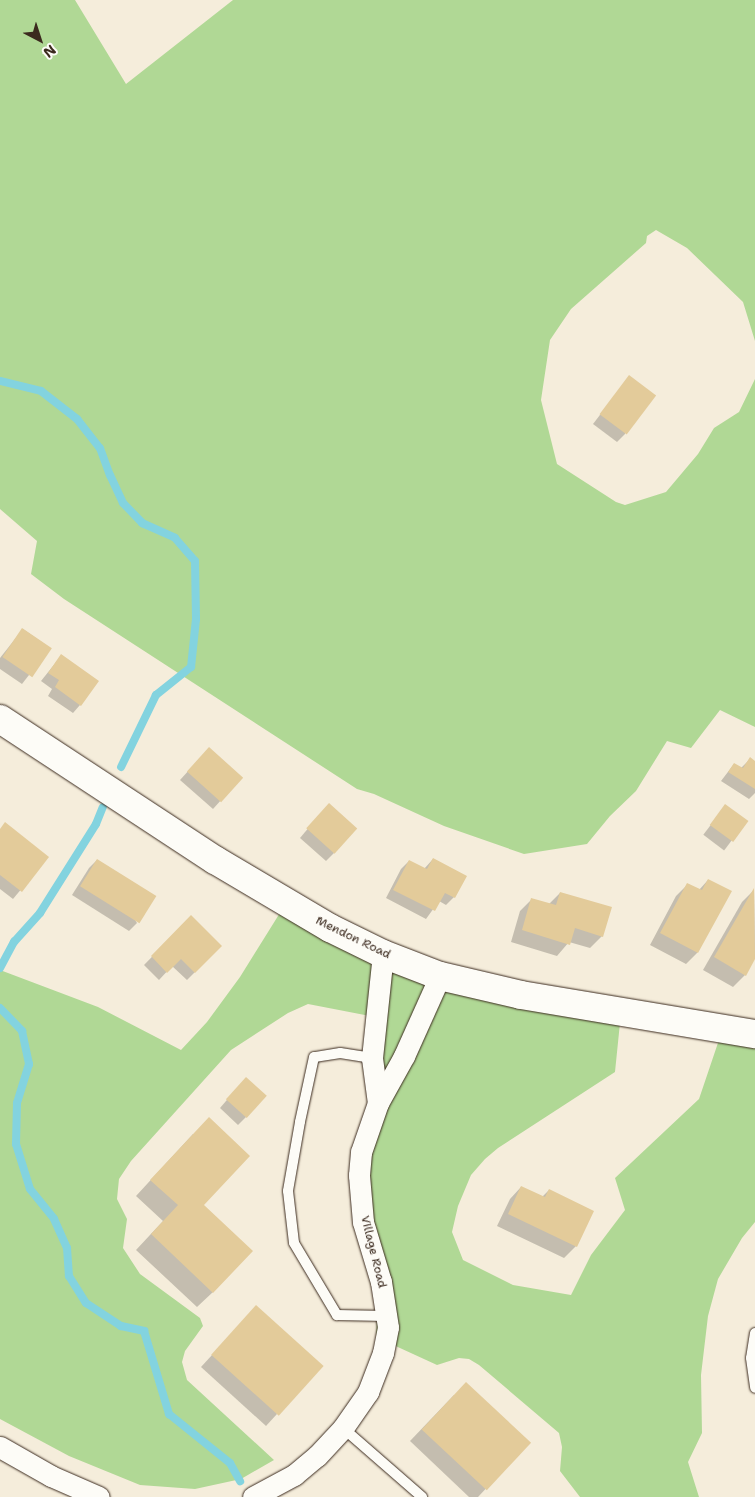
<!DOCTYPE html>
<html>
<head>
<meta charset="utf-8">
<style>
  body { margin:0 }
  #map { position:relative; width:755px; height:1497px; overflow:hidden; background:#f5eddb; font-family:"Shantell Sans",sans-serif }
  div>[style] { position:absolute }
  .green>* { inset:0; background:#b0d895 }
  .shadow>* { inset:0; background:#0003; transform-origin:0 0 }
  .stream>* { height:8px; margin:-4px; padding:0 4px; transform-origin:4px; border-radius:4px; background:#83d3df }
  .building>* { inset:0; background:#e3cb9a; transform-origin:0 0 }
  .roads { filter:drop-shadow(0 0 1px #3b2a1e) drop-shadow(0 0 1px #3b2a1e) }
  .lane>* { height:10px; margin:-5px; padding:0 5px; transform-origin:5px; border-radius:5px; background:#fdfcf7 }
  .street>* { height:21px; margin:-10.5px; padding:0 10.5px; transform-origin:10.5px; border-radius:10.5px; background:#fdfcf7 }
  .primary>* { height:28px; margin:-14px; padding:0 14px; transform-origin:14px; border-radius:14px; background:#fdfcf7 }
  span { translate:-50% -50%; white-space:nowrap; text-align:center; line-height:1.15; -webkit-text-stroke:4.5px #fdfcf7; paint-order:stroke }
  .street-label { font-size:12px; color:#3b2a1e }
  .north { position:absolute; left:15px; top:15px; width:50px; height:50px; -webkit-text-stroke:4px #fdfcf7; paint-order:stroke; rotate:140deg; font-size:14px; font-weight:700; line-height:20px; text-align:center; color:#3b2a1e }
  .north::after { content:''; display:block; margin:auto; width:18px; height:22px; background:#3b2a1e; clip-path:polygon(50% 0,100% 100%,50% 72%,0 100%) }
</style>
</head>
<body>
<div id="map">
  <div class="green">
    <div style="clip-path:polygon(0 0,75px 0,126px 84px,233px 0,755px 0,755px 341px,743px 302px,687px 248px,656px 230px,647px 236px,646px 243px,571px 309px,550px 340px,541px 400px,557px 464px,616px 502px,625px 505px,666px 492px,698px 454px,714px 428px,739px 412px,755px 379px,755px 727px,720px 710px,691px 748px,667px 741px,636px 791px,610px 816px,587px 844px,524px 854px,444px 826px,374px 794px,357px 789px,64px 599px,31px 574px,37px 541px,0 509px)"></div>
    <div style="clip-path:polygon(283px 908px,420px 963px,621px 1013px,615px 1072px,498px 1148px,485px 1159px,471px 1175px,458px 1206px,452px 1232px,463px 1260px,513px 1285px,571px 1295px,591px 1255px,625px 1210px,615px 1178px,699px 1099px,722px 1031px,755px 1033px,755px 1222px,742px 1238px,718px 1279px,708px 1316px,701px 1375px,702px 1433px,688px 1462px,699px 1497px,580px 1497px,560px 1471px,562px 1447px,559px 1433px,479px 1365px,469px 1359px,459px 1358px,437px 1365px,376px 1337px,378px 1298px,364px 1210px,370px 1123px,370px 1016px,308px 1004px,288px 1013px,231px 1050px,131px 1161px,119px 1179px,117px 1199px,127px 1219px,123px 1248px,140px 1274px,200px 1318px,203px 1326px,185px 1351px,182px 1362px,187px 1380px,274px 1460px,241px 1479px,195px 1489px,140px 1485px,69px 1456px,0 1419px,0 970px,98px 1007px,181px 1050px,207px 1022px,240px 977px)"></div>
  </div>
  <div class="shadow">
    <div style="clip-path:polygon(629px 377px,625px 434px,617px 442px,593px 424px)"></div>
    <div style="clip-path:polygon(23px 629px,50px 648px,22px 684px,0 669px,0 658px)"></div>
    <div style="clip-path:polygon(61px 656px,80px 705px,73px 713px,48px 696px,52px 689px,41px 681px)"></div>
    <div style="clip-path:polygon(201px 757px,241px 778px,213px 809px,180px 780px)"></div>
    <div style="clip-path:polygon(750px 759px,755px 762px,755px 793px,749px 799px,721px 781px,734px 764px,741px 768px)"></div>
    <div style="left:725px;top:806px;width:26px;height:36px;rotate:37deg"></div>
    <div style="clip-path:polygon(321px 813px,334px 853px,326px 861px,300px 838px)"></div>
    <div style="clip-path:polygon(0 829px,48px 857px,13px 899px,0 889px)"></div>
    <div style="clip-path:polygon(433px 859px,454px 897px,446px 905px,439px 901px,426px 919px,386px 898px,401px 869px,409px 861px,424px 869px)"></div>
    <div style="clip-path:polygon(97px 860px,137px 923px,129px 931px,72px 895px,89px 868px)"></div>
    <div style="clip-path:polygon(708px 880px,697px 953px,686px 964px,650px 945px,676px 896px,688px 884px,699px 890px)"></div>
    <div style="clip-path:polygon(754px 890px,755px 957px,745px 975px,733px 987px,703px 970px,742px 902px)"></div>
    <div style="clip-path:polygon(560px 893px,602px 936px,590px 948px,569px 942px,557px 956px,511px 942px,520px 911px,532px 899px,549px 904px)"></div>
    <div style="clip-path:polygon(191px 917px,221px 946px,187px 980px,172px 966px,159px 980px,144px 965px)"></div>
    <div style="clip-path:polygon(238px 1087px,246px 1117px,238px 1125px,220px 1108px)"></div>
    <div style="clip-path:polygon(193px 1134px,213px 1292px,197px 1307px,136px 1250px,163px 1221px,136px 1196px)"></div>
    <div style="clip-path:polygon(521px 1187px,542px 1197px,549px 1190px,576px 1246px,564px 1258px,497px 1226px,510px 1199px)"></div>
    <div style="clip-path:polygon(245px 1319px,277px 1414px,266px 1426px,201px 1367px)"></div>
    <div style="clip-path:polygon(454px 1395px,529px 1443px,478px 1497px,469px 1497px,410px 1441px)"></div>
  </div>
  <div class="stream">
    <div style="left:0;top:381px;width:42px;rotate:13.7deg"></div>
    <div style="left:41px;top:391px;width:46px;rotate:37.9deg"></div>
    <div style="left:77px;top:419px;width:37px;rotate:52deg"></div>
    <div style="left:100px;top:448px;width:29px;rotate:70deg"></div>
    <div style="left:110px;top:475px;width:31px;rotate:65deg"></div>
    <div style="left:123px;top:503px;width:28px;rotate:46deg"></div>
    <div style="left:142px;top:523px;width:36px;rotate:24deg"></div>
    <div style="left:175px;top:538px;width:30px;rotate:49deg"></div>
    <div style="left:195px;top:561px;width:58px;rotate:89deg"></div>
    <div style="left:196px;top:619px;width:48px;rotate:95.9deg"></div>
    <div style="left:191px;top:667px;width:45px;rotate:141.3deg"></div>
    <div style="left:156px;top:695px;width:80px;rotate:115.9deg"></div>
    <div style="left:0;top:968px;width:30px;rotate:-62deg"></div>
    <div style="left:14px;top:942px;width:39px;rotate:-48deg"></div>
    <div style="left:40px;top:913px;width:105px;rotate:-57.8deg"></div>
    <div style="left:96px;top:824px;width:18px;rotate:-68deg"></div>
    <div style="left:0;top:1008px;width:32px;rotate:46deg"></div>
    <div style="left:22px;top:1031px;width:34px;rotate:78deg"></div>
    <div style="left:29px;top:1064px;width:41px;rotate:107.1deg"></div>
    <div style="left:17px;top:1103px;width:41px;rotate:91.4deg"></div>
    <div style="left:16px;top:1144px;width:47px;rotate:72.7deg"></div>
    <div style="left:30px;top:1189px;width:38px;rotate:51deg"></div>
    <div style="left:54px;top:1219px;width:32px;rotate:66deg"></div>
    <div style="left:67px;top:1248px;width:28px;rotate:86deg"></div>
    <div style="left:69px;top:1276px;width:32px;rotate:58deg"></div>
    <div style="left:86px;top:1303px;width:42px;rotate:33.3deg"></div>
    <div style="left:121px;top:1326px;width:24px;rotate:12deg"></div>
    <div style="left:144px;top:1331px;width:87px;rotate:73.2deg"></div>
    <div style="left:169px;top:1414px;width:78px;rotate:38.8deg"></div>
    <div style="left:230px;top:1463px;width:21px;rotate:61deg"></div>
  </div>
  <div class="building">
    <div style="left:629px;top:375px;width:34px;height:49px;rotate:37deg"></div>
    <div style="left:22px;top:628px;width:36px;height:35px;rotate:34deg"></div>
    <div style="clip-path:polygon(61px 654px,99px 681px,81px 706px,55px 687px,59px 680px,48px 673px)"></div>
    <div style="left:209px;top:747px;width:46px;height:33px;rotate:42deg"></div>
    <div style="clip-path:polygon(750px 757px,755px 761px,755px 789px,728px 772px,734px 763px,743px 768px)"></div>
    <div style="left:329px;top:803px;width:38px;height:34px;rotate:42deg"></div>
    <div style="left:725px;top:804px;width:29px;height:26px;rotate:36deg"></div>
    <div style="clip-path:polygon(5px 822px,49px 857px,22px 892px,0 875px,0 829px)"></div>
    <div style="clip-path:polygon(433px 858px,467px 876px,455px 898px,445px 893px,435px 911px,393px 890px,409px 860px,427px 869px)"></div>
    <div style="left:97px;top:859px;width:70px;height:32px;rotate:32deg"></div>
    <div style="clip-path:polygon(708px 879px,732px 891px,698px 953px,660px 933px,687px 883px,702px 890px)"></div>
    <div style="clip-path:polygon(754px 888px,755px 959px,746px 976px,714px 957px)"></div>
    <div style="clip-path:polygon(560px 892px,612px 907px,603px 937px,575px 928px,570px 945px,522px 930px,531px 898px,556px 905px)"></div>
    <div style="clip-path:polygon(191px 915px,222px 946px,195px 973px,181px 959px,167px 973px,151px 956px)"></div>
    <div style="left:246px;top:1077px;width:28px;height:30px;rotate:42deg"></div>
    <div style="clip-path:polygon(209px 1117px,250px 1156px,204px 1205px,253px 1251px,213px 1293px,151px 1234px,178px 1205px,150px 1180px)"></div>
    <div style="clip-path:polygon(521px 1186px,545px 1197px,549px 1189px,594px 1211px,577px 1247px,508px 1214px)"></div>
    <div style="left:256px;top:1305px;width:91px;height:67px;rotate:42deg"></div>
    <div style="left:466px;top:1382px;width:89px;height:65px;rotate:43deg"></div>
  </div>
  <div class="roads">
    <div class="lane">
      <div style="left:372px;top:1058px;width:32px;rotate:-171deg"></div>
      <div style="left:340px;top:1053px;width:26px;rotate:171deg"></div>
      <div style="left:314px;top:1057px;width:66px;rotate:102.2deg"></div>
      <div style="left:300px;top:1122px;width:70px;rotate:99.9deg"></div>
      <div style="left:288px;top:1191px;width:52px;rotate:83.4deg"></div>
      <div style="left:294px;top:1243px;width:84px;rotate:59.2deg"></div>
      <div style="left:337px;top:1315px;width:49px;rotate:1.2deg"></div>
      <div style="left:755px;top:1333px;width:25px;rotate:99deg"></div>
      <div style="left:751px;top:1358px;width:30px;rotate:82deg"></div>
      <div style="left:343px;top:1428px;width:105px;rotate:41.1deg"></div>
    </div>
    <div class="street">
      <div style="left:378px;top:1103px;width:45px;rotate:-97.6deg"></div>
      <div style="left:372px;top:1058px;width:105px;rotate:-84deg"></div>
      <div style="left:0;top:1447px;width:59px;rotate:29.6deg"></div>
      <div style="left:51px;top:1476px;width:52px;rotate:23.6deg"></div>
      <div style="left:253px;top:1497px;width:47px;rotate:-28.2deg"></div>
      <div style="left:294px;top:1475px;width:30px;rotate:-40deg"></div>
      <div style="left:317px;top:1456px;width:38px;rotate:-47deg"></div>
      <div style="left:343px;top:1428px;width:44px;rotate:-55.2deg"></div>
      <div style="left:368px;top:1392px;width:42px;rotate:-69deg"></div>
      <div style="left:383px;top:1353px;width:26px;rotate:-79deg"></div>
      <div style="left:388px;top:1327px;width:46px;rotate:-98.8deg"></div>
      <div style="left:381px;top:1282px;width:63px;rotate:-106.7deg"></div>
      <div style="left:363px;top:1222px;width:47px;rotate:-94.9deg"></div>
      <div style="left:359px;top:1175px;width:23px;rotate:-85deg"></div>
      <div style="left:361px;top:1152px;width:52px;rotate:-70.9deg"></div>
      <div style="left:378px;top:1103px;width:54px;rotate:-61deg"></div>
      <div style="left:404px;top:1056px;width:88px;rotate:-65.8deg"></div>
    </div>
    <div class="primary">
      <div style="left:0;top:719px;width:257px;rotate:33.3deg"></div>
      <div style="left:215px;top:860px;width:134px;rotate:30.6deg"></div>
      <div style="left:330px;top:928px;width:59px;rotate:26.1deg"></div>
      <div style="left:383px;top:954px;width:61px;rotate:21.1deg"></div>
      <div style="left:440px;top:976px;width:83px;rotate:13.2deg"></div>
      <div style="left:521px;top:995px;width:237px;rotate:9.5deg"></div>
    </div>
  </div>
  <div class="street-label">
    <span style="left:353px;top:938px;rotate:26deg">Mendon Road</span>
    <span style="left:373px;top:1252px;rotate:76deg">Village Road</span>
  </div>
  <div class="north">N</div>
</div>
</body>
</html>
